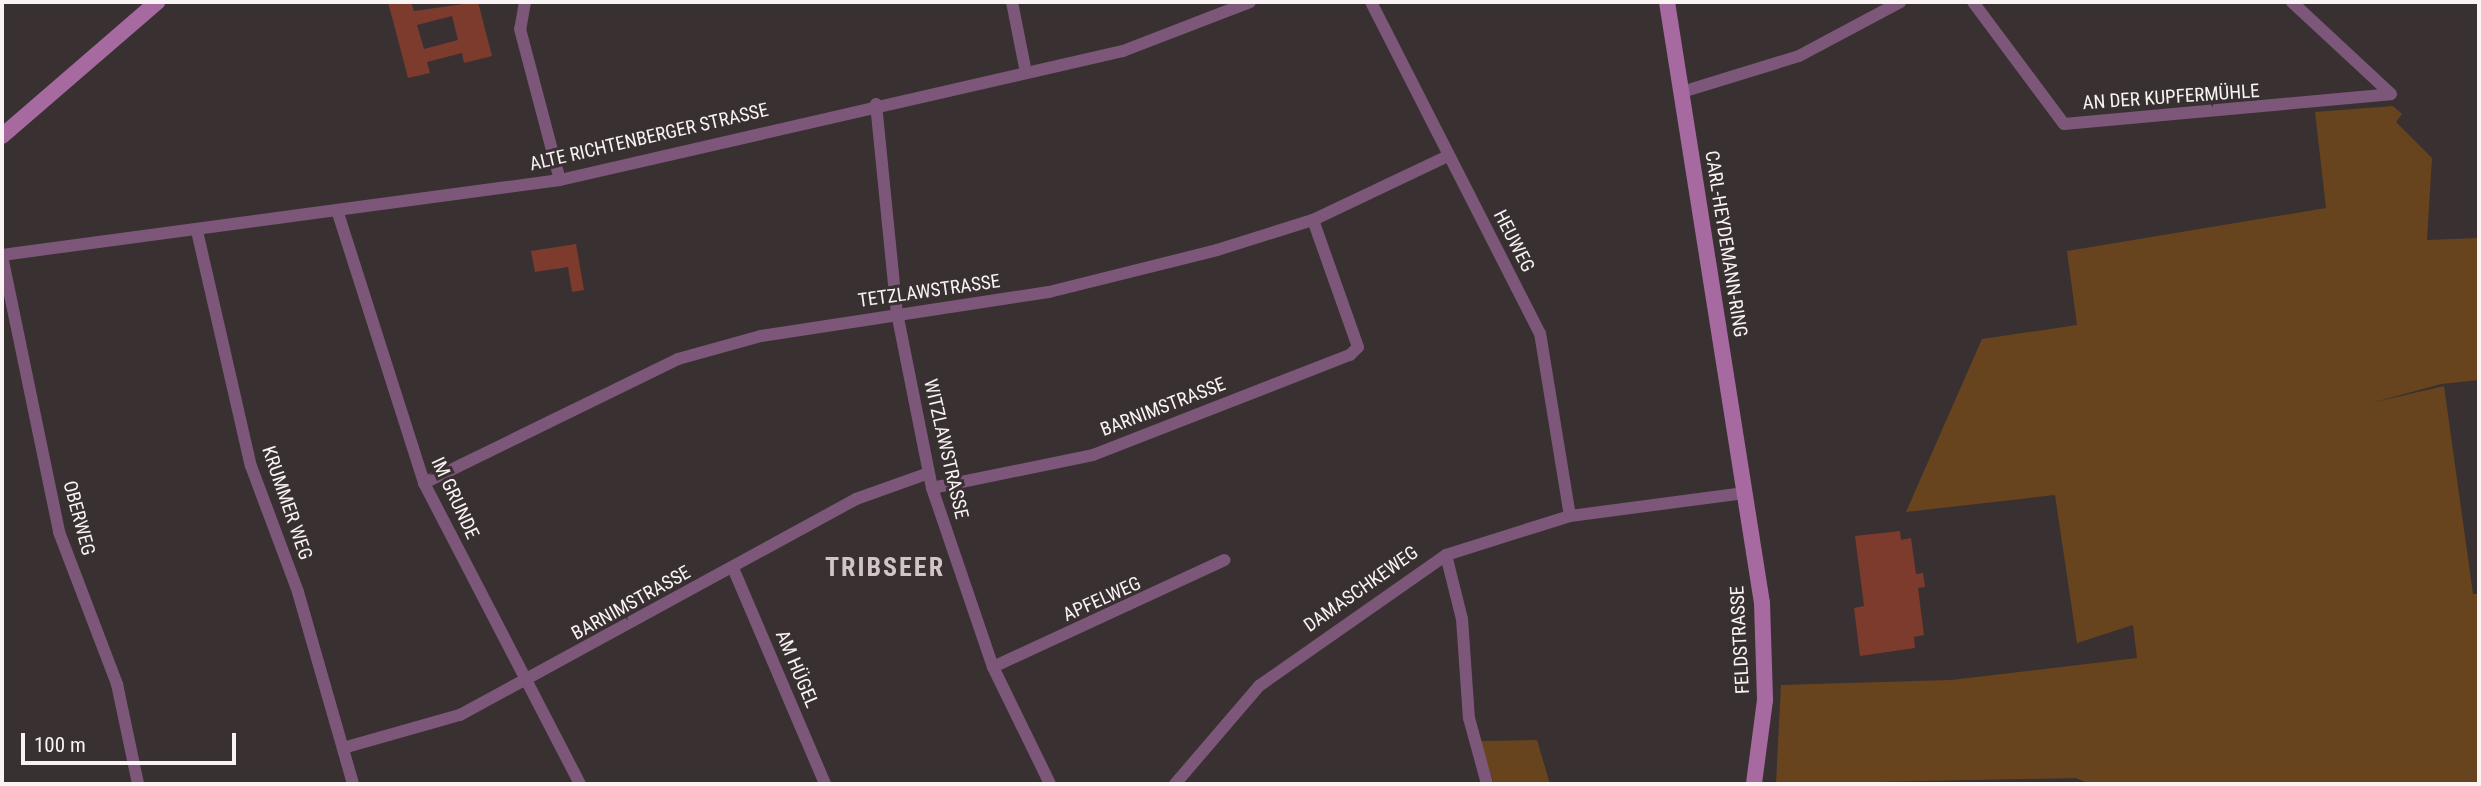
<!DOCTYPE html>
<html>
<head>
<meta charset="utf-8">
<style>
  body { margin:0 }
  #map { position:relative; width:2481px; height:786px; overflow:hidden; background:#393032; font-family:"Roboto Condensed",sans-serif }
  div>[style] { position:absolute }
  .green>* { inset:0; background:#67441e }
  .building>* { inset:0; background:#7d3b2d }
  .street>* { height:12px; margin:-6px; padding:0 6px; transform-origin:6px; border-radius:6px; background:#7d5779 }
  .secondary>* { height:16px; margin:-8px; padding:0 8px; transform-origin:8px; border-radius:8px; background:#a76aa0 }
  span { translate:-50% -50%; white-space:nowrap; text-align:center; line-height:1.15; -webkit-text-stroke:6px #393032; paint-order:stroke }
  .street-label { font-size:19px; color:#f9f3f4 }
  .district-label { font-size:26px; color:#d1c5c7; font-weight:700; letter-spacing:2px }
  .frame { position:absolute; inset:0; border:4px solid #f9f3f4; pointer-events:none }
  .scale { position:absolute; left:21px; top:733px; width:215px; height:32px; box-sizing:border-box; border:4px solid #f9f3f4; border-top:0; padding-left:9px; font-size:21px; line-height:24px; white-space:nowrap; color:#f9f3f4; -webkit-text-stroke:5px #393032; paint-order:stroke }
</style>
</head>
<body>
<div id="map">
  <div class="green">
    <div style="clip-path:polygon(2393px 106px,2402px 114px,2396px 122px,2432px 158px,2427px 240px,2479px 238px,2479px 380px,2441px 384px,2371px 403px,2444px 386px,2473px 594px,2479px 594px,2479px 784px,2089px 784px,2076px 778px,1776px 784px,1781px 685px,1951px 680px,2137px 658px,2133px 625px,2077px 643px,2055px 495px,1906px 512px,1982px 339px,2077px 325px,2067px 251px,2326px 208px,2315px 112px)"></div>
    <div style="clip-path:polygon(1537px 740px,1550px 784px,1494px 784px,1480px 741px)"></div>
  </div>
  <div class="building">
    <div style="clip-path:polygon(evenodd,388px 2px,411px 2px,414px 11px,478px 2px,492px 56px,464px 63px,462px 53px,427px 62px,430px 73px,408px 78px,388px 2px,452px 16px,458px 40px,424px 49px,417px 25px,452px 16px)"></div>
    <div style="clip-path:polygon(576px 244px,584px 290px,572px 292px,568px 267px,535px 272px,531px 251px)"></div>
    <div style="clip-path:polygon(1900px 531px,1901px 540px,1911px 538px,1916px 574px,1923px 573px,1925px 587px,1918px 588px,1924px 635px,1914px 637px,1915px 648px,1860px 656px,1854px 608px,1864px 606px,1855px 536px)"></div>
  </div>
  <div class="street">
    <div style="left:525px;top:2px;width:27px;rotate:100deg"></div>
    <div style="left:520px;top:29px;width:156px;rotate:75.2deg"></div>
    <div style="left:1012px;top:2px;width:72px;rotate:78.8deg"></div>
    <div style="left:1371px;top:2px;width:372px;rotate:63deg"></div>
    <div style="left:1540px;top:333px;width:185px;rotate:80.7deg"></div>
    <div style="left:1973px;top:2px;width:152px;rotate:53.3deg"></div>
    <div style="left:2064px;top:124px;width:328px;rotate:-5.2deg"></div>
    <div style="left:2292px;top:2px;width:135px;rotate:42.9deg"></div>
    <div style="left:1682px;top:92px;width:122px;rotate:-17.1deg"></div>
    <div style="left:1799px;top:56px;width:115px;rotate:-28.1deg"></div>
    <div style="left:876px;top:104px;width:210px;rotate:84.3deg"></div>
    <div style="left:897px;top:313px;width:178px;rotate:78.7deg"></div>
    <div style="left:932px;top:488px;width:189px;rotate:71.2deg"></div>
    <div style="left:993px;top:667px;width:130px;rotate:64deg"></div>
    <div style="left:337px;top:210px;width:287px;rotate:72.3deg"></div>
    <div style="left:424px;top:483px;width:339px;rotate:62.6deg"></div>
    <div style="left:197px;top:231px;width:241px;rotate:77.1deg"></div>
    <div style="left:251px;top:466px;width:134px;rotate:69.5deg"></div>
    <div style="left:298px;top:592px;width:200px;rotate:74deg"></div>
    <div style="left:2px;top:255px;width:563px;rotate:-7.66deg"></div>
    <div style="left:560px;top:180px;width:578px;rotate:-12.91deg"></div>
    <div style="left:1123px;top:51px;width:136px;rotate:-21.1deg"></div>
    <div style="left:2px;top:256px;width:282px;rotate:78.3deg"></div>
    <div style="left:59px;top:532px;width:163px;rotate:69.1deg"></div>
    <div style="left:117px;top:684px;width:102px;rotate:78.1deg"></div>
    <div style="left:424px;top:483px;width:283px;rotate:-26deg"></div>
    <div style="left:678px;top:359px;width:86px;rotate:-15.5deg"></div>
    <div style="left:761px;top:336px;width:291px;rotate:-8.7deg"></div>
    <div style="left:1049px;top:292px;width:173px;rotate:-14deg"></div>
    <div style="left:1217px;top:250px;width:101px;rotate:-17.4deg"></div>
    <div style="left:1313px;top:220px;width:149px;rotate:-25.4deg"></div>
    <div style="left:932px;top:488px;width:164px;rotate:-11.6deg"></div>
    <div style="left:1093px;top:455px;width:276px;rotate:-21.3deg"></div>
    <div style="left:1350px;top:355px;width:11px;rotate:-45deg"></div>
    <div style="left:1358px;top:347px;width:135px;rotate:-109.5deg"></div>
    <div style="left:1446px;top:555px;width:66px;rotate:76deg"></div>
    <div style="left:1462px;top:619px;width:99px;rotate:86deg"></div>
    <div style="left:1469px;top:718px;width:68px;rotate:74.7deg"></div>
    <div style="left:733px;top:568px;width:235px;rotate:66.9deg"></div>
    <div style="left:993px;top:667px;width:255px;rotate:-24.8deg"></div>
    <div style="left:343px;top:748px;width:122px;rotate:-15.8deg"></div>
    <div style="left:460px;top:715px;width:451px;rotate:-28.6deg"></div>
    <div style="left:856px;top:499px;width:77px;rotate:-19.6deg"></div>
    <div style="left:1175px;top:784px;width:129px;rotate:-49.4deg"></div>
    <div style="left:1259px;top:686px;width:228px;rotate:-35deg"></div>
    <div style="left:1446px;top:555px;width:130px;rotate:-17.5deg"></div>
    <div style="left:1570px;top:516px;width:176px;rotate:-7.5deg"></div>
  </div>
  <div class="secondary">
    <div style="left:1667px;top:2px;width:608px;rotate:81.02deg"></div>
    <div style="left:1762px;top:603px;width:97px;rotate:88.2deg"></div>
    <div style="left:1765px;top:700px;width:85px;rotate:97.5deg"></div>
    <div style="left:2px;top:136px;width:205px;rotate:-40.8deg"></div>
  </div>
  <div class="street-label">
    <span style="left:2171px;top:97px;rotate:-4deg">AN DER KUPFERMÜHLE</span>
    <span style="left:649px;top:137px;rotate:-13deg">ALTE RICHTENBERGER STRASSE</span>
    <span style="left:1514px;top:241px;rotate:63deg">HEUWEG</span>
    <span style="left:1726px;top:244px;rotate:81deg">CARL-HEYDEMANN-RING</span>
    <span style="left:929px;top:291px;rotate:-8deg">TETZLAWSTRASSE</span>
    <span style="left:1163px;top:407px;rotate:-21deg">BARNIMSTRASSE</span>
    <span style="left:946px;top:449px;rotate:77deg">WITZLAWSTRASSE</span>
    <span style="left:455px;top:498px;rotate:65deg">IM GRUNDE</span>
    <span style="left:287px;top:503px;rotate:71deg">KRUMMER WEG</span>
    <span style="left:79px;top:518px;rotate:75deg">OBERWEG</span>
    <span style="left:1361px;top:589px;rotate:-35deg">DAMASCHKEWEG</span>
    <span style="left:1102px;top:599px;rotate:-24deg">APFELWEG</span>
    <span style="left:631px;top:603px;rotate:-29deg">BARNIMSTRASSE</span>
    <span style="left:1740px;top:640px;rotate:-93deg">FELDSTRASSE</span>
    <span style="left:797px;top:669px;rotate:67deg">AM HÜGEL</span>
  </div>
  <div class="district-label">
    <span style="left:885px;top:568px">TRIBSEER</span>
  </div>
  <div class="frame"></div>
  <div class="scale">100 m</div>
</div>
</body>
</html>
